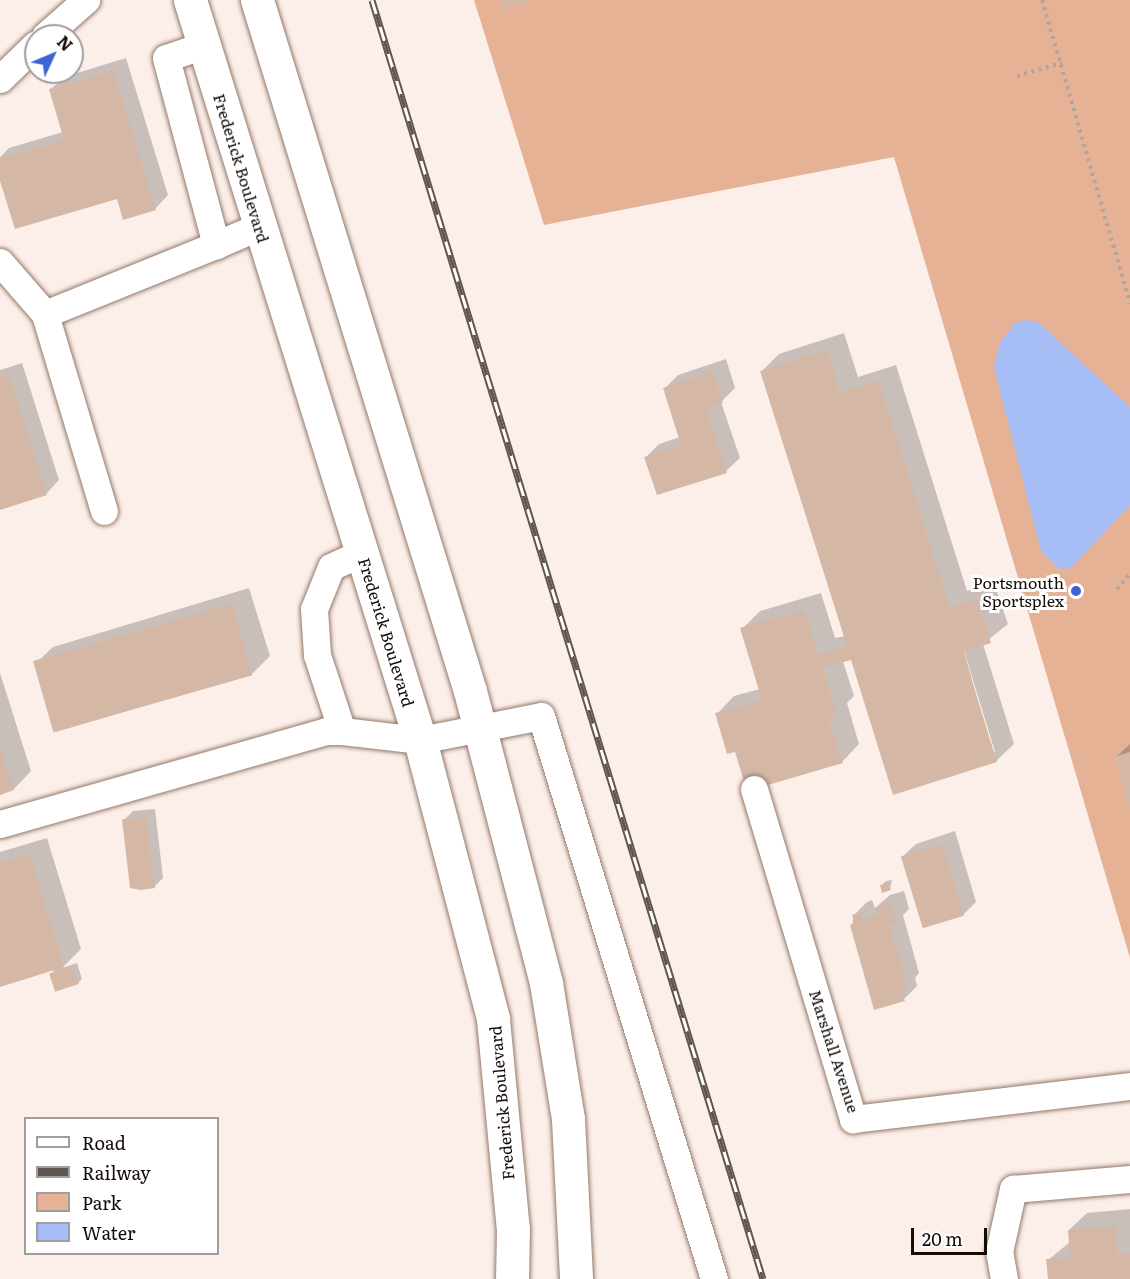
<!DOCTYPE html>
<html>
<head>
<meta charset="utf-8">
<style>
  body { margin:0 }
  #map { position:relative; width:1130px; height:1279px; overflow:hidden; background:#fcefe9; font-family:Literata,serif }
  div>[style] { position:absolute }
  .green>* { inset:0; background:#e5b296 }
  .water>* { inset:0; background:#a7bdf5 }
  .shadow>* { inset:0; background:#0003 }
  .building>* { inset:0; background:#d5b7a6; transform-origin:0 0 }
  .path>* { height:4px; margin-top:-2px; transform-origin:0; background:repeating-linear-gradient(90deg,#b0a49f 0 3px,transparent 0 7.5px) }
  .roads { filter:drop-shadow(0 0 2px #947869) drop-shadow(0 0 2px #947869) }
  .minor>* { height:27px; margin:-13.5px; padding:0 13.5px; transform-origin:13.5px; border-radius:13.5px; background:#fff }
  .major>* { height:33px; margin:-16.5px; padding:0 16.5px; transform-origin:16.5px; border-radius:16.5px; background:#fff }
  .rail>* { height:7px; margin-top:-3.5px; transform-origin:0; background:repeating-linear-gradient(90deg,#fff 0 14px,#605550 0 28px); box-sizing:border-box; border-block:2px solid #605550 }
  .dots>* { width:16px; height:16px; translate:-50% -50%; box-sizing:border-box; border:3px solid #fff; border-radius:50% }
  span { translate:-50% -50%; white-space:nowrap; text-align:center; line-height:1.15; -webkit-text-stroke:6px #fff; paint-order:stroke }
  .street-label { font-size:16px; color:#140a06 }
  .poi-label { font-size:16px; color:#140a06 }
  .right { translate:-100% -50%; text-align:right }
  .legend { position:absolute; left:24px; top:1117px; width:195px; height:138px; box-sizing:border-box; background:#fff; border:2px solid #a19d9b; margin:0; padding:8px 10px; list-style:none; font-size:18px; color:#140a06 }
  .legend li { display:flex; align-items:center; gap:12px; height:30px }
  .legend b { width:30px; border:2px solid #a19d9b }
  .north { position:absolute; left:24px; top:24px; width:60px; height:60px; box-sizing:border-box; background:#fff; border:2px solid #a19d9b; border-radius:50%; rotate:46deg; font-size:16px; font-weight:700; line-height:24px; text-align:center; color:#140a06 }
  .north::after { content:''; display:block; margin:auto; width:21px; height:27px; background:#3f62d4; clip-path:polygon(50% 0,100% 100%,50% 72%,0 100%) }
  .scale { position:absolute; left:911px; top:1228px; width:76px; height:27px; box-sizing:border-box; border:3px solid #140a06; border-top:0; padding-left:8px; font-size:18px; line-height:21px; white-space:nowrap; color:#140a06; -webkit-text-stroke:4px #fff; paint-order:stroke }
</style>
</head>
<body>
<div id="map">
  <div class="green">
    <div style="clip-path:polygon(474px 0,1130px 0,1130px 958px,894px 157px,544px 225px)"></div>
  </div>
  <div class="water">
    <div style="clip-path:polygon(1027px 320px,1039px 323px,1130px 407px,1130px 505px,1071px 568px,1059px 569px,1041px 551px,994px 367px,1000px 342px,1015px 323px)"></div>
  </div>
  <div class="shadow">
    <div style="clip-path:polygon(126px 58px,168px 195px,155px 209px,118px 197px,0 176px,0 157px,9px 148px,63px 132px,50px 90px,64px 77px)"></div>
    <div style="clip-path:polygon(evenodd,844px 333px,858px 377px,896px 365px,967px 591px,994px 583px,1008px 624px,983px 644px,1014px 744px,996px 761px,852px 658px,843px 661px,854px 696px,847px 703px,859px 744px,842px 762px,736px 750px,717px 714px,734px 696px,760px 689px,742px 629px,760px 611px,821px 593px,835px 638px,845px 636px,762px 371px,779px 354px,844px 333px,962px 644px,995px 752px,992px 752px,962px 644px)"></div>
    <div style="clip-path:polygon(726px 359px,735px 388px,721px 402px,740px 458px,726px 471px,646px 457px,659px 444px,680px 437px,665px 388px,678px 375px)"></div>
    <div style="clip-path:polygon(22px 363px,59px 480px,46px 494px,0 508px,0 370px)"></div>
    <div style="clip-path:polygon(249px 588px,270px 656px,253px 673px,56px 732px,35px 664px,53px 647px)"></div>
    <div style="clip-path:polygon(0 673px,31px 771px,14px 789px,0 793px)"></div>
    <div style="clip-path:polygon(1130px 744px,1130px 805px,1115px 758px)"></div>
    <div style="clip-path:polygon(155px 809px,163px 878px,154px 887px,124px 820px,133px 811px)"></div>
    <div style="clip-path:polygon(955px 831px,976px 902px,963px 915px,902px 857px,916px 844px)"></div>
    <div style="clip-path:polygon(47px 838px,81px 949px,62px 968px,77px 963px,82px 979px,78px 983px,51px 974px,56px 968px,0 985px,0 852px)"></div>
    <div style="clip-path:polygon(892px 880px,890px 889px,882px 885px,886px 881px)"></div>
    <div style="clip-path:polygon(904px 891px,909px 909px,903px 915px,919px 973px,915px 978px,917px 986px,904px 999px,852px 925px,854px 915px,867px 902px,872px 900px,875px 908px,890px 895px)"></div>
    <div style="clip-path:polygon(1130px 1209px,1130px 1279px,1049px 1279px,1048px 1260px,1070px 1242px,1069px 1230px,1087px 1213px)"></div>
  </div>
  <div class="building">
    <div style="clip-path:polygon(499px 0,535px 0,502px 11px)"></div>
    <div style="clip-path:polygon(113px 70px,156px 210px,123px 220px,117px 199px,15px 229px,0 181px,0 159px,64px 140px,49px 89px)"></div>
    <div style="clip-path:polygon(827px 350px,840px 393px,879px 381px,950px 608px,977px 599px,991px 643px,963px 652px,997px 762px,893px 795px,851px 660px,823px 668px,837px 714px,828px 717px,843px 763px,747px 791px,735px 752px,727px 754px,715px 713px,762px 700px,740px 628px,804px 610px,818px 655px,847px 646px,760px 371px)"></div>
    <div style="clip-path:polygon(713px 371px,723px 403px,706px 408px,727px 473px,657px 495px,644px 457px,681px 445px,663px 388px)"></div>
    <div style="clip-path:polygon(9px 375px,47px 495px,0 510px,0 378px)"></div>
    <div style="left:232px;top:604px;width:74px;height:207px;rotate:74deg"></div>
    <div style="clip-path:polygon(0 746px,14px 790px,0 795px)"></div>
    <div style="clip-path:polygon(1130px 752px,1130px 809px,1129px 809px,1114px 757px)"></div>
    <div style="clip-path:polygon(146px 817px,155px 888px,141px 890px,130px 888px,122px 819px)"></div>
    <div style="left:942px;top:844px;width:75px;height:43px;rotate:73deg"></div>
    <div style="clip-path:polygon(30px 854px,64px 967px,0 987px,0 863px)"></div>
    <div style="clip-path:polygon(888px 883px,891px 890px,882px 893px,880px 885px)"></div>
    <div style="clip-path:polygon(890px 903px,897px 923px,889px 926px,905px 975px,906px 988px,901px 990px,905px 1001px,874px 1010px,850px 925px,855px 923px,852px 915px,859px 913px,862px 920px,878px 915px,875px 908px)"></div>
    <div style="left:73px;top:966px;width:19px;height:25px;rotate:72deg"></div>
    <div style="clip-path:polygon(1116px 1226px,1118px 1254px,1130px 1254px,1130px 1279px,1048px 1279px,1046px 1259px,1070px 1258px,1068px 1230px)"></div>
  </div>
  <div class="path">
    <div style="left:1042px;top:0;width:316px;rotate:73.8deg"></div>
    <div style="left:1017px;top:76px;width:47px;rotate:-16.1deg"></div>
    <div style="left:1117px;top:589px;width:20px;rotate:-49deg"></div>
  </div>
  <div class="roads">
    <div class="minor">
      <div style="left:45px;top:36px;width:55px;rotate:-41.3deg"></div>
      <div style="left:204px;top:45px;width:40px;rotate:161.1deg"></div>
      <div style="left:166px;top:58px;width:194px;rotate:75deg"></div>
      <div style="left:216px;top:245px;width:48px;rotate:-23.4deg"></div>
      <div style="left:0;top:79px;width:50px;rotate:-44.2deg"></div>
      <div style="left:0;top:262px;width:69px;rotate:49.1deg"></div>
      <div style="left:104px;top:511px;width:206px;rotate:-106.7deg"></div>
      <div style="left:45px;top:314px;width:184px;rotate:-22deg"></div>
      <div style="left:363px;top:552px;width:35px;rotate:155deg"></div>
      <div style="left:331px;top:567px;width:45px;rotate:112deg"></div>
      <div style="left:314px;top:609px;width:46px;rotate:86.3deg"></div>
      <div style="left:317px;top:655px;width:80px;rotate:71.8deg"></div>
      <div style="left:342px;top:731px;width:79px;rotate:6.6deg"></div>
      <div style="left:420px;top:740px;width:123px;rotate:-11.2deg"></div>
      <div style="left:541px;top:716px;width:589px;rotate:72.92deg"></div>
      <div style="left:754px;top:789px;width:345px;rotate:73.3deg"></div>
      <div style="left:853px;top:1119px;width:279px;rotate:-6.8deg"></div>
      <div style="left:0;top:824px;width:339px;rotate:-15.9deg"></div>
      <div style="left:326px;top:731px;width:16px"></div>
      <div style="left:1004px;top:1279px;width:27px;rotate:-100deg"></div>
      <div style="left:999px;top:1252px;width:65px;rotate:-77.5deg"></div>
      <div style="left:1013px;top:1189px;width:117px;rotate:-4.9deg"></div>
    </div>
    <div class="major">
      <div style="left:190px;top:0;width:775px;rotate:72.73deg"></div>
      <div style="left:420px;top:740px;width:288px;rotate:75.3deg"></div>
      <div style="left:493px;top:1019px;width:211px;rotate:84.6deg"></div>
      <div style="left:513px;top:1229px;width:50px;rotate:91.1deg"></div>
      <div style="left:257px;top:0;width:723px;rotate:72.87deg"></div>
      <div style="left:470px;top:691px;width:302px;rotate:75.4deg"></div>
      <div style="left:546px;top:983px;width:138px;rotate:80.8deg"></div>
      <div style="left:568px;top:1119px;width:160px;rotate:87.1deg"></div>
    </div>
  </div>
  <div class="rail">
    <div style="left:372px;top:0;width:1337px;rotate:73deg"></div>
  </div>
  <div class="dots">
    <div style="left:1076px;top:591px;background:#3f62d4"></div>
  </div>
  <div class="street-label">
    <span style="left:242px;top:168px;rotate:73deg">Frederick Boulevard</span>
    <span style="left:387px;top:632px;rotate:73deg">Frederick Boulevard</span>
    <span style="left:835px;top:1051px;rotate:72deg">Marshall Avenue</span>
    <span style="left:501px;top:1103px;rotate:-95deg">Frederick Boulevard</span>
  </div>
  <div class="poi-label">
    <span class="right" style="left:1064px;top:591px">Portsmouth<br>Sportsplex</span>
  </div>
  <ul class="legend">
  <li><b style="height:8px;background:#fff"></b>Road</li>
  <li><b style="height:8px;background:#605550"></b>Railway</li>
  <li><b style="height:16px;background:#e5b296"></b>Park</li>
  <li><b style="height:16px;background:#a7bdf5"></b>Water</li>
  </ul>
  <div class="north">N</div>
  <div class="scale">20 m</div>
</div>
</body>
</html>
